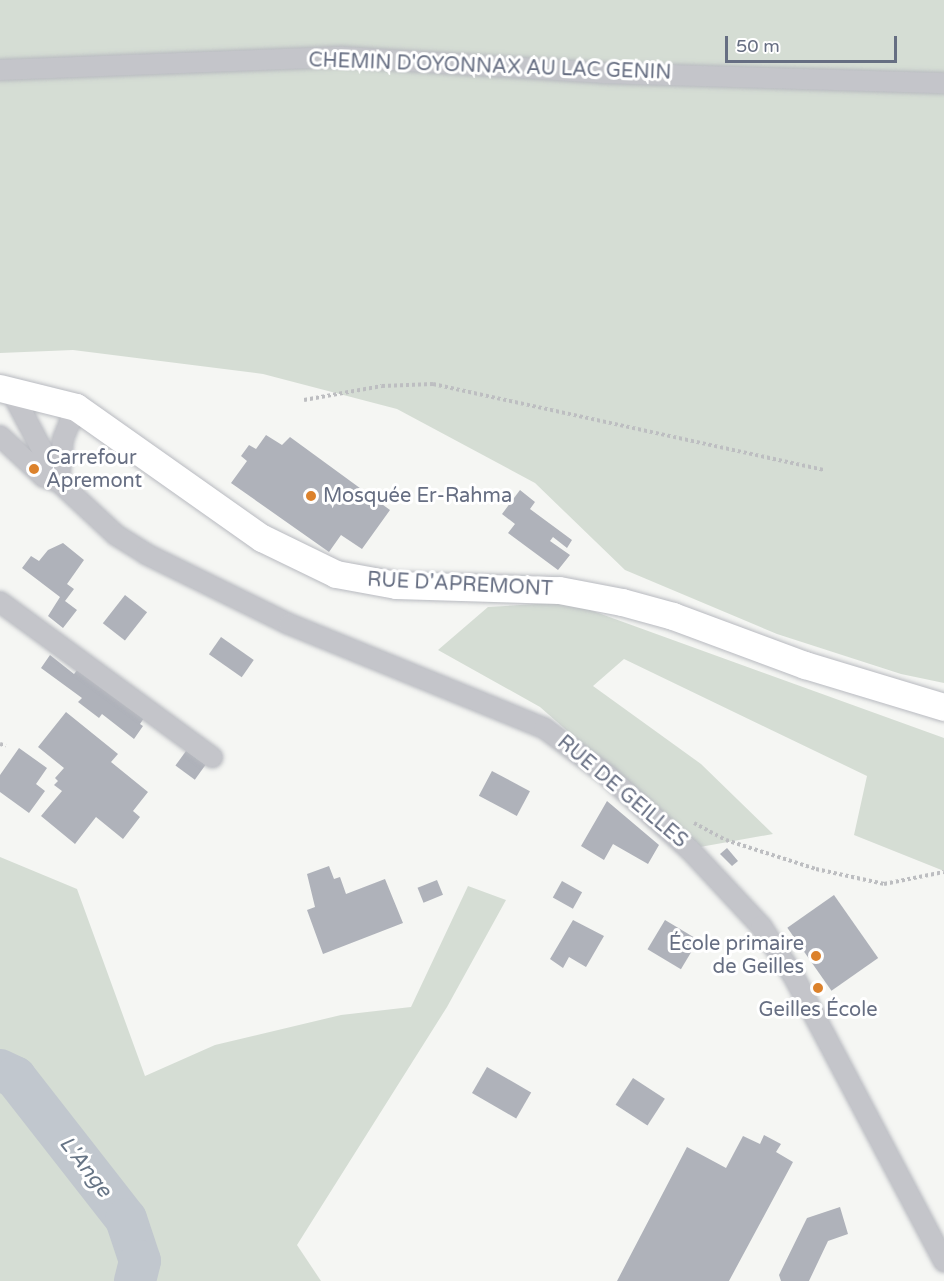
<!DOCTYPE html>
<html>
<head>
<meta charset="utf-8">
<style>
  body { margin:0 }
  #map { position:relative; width:944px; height:1281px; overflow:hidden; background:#f5f6f3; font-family:"Varela Round",sans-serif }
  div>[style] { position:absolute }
  .green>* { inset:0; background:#d5ddd4 }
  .river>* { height:42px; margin:-21px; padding:0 21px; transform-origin:21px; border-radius:21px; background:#c1c7ce }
  .building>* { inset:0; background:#afb2ba; transform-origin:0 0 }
  .path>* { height:4px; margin-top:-2px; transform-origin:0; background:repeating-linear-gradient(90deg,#bdbec1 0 3px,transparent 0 6px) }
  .roads { filter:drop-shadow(0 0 2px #b8bac0) drop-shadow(0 0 2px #b8bac0) }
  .street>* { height:20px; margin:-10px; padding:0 10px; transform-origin:10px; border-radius:10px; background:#c4c5ca }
  .secondary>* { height:27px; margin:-13.5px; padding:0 13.5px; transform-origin:13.5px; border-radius:13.5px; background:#fff }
  .dots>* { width:16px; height:16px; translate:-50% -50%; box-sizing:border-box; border:3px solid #fff; border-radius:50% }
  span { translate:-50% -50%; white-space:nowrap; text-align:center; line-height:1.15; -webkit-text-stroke:6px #fff; paint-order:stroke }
  .street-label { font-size:20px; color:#666e82 }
  .poi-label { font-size:20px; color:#666e82 }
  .left { translate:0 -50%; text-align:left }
  .right { translate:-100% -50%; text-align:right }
  .water-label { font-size:21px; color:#677586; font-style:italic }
  .scale { position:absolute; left:725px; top:36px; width:172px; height:27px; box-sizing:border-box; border:3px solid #666e82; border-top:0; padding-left:8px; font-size:18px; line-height:21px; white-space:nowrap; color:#666e82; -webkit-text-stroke:4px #fff; paint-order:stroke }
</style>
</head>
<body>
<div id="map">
  <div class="green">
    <div style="clip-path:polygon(0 0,944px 0,944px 683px,901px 674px,777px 634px,625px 570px,535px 483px,397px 409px,263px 374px,73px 350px,0 353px)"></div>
    <div style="clip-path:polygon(568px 602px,944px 738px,944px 871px,854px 835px,867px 776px,624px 659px,593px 686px,701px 764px,773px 834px,700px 847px,540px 707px,438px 650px,488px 607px)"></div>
    <div style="clip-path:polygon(0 857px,77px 889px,145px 1076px,215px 1045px,341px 1015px,411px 1007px,468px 886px,506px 900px,447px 1007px,297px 1245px,321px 1281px,0 1281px)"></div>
  </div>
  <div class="river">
    <div style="left:0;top:1070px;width:17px;rotate:25deg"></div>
    <div style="left:15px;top:1077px;width:180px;rotate:52deg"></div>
    <div style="left:126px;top:1219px;width:44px;rotate:71.6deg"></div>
    <div style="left:140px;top:1261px;width:21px;rotate:104deg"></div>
  </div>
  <div class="building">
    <div style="clip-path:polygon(266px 435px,282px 445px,290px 437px,390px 510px,362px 549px,341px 535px,329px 552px,231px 483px,247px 461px,241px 456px,249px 445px,256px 449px)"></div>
    <div style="clip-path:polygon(520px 490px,535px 502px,530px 509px,572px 540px,567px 548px,553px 537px,550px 541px,570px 555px,558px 570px,508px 533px,515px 524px,502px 514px)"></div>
    <div style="clip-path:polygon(63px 543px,84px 560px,67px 584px,74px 589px,65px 601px,77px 610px,63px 628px,48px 616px,60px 597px,22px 568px,31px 556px,39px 561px,48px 550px)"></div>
    <div style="left:125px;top:595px;width:28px;height:36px;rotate:38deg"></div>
    <div style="left:221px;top:637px;width:40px;height:21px;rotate:35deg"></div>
    <div style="clip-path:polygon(50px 655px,74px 674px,78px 669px,144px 718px,140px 724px,143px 726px,134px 739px,102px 714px,99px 718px,78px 702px,82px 698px,41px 668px)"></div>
    <div style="clip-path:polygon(66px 712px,118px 754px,111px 762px,148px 792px,133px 811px,140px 817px,123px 839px,96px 817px,75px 844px,41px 816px,62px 791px,54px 785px,58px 781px,55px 778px,64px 768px,38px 747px)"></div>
    <div style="clip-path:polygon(19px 748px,47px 768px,36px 784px,45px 791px,29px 813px,0 792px,0 775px)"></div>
    <div style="left:186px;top:751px;width:24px;height:18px;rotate:36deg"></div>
    <div style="left:492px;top:771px;width:43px;height:28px;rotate:28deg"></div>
    <div style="clip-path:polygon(607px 801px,659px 845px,648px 864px,613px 844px,604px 860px,581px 846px)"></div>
    <div style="clip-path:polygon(727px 848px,738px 861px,732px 866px,720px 854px)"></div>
    <div style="clip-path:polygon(329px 866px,334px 879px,340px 877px,346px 894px,385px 879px,403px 923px,323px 954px,307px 910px,315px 907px,307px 874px)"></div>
    <div style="left:437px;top:880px;width:16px;height:21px;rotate:68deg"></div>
    <div style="left:562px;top:881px;width:23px;height:19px;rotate:29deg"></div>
    <div style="left:834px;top:895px;width:77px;height:57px;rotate:55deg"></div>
    <div style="clip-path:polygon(573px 920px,604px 936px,586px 967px,569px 957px,563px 968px,550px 959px)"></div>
    <div style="left:665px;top:920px;width:39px;height:34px;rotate:31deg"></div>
    <div style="left:487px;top:1067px;width:51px;height:30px;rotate:30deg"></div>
    <div style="left:633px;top:1078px;width:38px;height:32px;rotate:33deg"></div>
    <div style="clip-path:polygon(764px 1135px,781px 1144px,776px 1152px,793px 1162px,729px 1281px,617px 1281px,687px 1147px,726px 1168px,743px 1136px,760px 1144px)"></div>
    <div style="clip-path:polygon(840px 1207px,848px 1234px,828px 1241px,809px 1281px,781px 1281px,779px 1275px,807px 1218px)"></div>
  </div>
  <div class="path">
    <div style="left:304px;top:400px;width:79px;rotate:-10.2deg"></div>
    <div style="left:382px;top:386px;width:51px;rotate:-2.2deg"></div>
    <div style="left:433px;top:384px;width:401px;rotate:12.4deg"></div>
    <div style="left:0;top:744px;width:6px;rotate:18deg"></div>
    <div style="left:694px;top:823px;width:36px;rotate:28deg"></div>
    <div style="left:726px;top:840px;width:95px;rotate:17.9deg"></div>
    <div style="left:816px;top:869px;width:70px;rotate:12.4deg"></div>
    <div style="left:884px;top:884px;width:61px;rotate:-11.3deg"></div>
  </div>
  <div class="roads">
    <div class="street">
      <div style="left:0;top:70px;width:343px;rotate:-2.2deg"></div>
      <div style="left:343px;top:57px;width:259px;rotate:3.5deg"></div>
      <div style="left:602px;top:73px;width:342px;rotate:1.7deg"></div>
      <div style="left:10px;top:389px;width:105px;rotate:62.2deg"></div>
      <div style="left:59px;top:482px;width:78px;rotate:42.9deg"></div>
      <div style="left:116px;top:535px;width:36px;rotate:32deg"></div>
      <div style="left:146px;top:554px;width:159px;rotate:26.1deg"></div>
      <div style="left:289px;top:624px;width:275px;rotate:22.2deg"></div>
      <div style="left:544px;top:728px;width:79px;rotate:36.7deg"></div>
      <div style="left:607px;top:775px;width:113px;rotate:42.1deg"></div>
      <div style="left:691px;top:851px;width:103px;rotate:47deg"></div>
      <div style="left:761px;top:926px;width:59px;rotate:56.9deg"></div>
      <div style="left:793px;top:975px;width:324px;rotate:62.2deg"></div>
      <div style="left:0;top:436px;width:60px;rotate:43deg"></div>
      <div style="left:44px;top:477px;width:16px;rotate:18deg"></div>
      <div style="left:59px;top:482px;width:43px;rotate:-84.7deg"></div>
      <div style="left:63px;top:439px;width:35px;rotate:-68deg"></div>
      <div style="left:0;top:602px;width:263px;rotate:36.2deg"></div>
    </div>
    <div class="secondary">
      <div style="left:0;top:388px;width:78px;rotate:14deg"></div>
      <div style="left:76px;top:407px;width:228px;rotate:35.2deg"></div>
      <div style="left:262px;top:538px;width:82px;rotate:25.9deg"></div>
      <div style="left:336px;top:574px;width:61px;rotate:10.4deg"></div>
      <div style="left:396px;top:585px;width:163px;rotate:1.8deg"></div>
      <div style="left:559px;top:590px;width:64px;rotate:10.8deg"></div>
      <div style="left:622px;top:602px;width:53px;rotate:15.4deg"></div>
      <div style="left:673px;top:616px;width:141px;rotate:20.4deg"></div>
      <div style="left:805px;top:665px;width:145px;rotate:16.8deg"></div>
    </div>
  </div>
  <div class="dots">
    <div style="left:34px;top:469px;background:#dc822c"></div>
    <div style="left:311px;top:496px;background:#dc822c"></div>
    <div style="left:816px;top:956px;background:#dc822c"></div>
    <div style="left:818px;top:988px;background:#dc822c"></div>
  </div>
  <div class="street-label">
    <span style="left:490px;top:67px;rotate:2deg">CHEMIN D'OYONNAX AU LAC GENIN</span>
    <span style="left:460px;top:585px;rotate:3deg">RUE D'APREMONT</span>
    <span style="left:622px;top:792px;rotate:40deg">RUE DE GEILLES</span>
  </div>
  <div class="poi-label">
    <span class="left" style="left:46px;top:470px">Carrefour<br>Apremont</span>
    <span class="left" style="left:323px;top:496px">Mosquée Er-Rahma</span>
    <span class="right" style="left:804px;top:956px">École primaire<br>de Geilles</span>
    <span style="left:818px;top:1010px">Geilles École</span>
  </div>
  <div class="water-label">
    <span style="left:85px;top:1167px;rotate:52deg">L'Ange</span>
  </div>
  <div class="scale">50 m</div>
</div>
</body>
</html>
